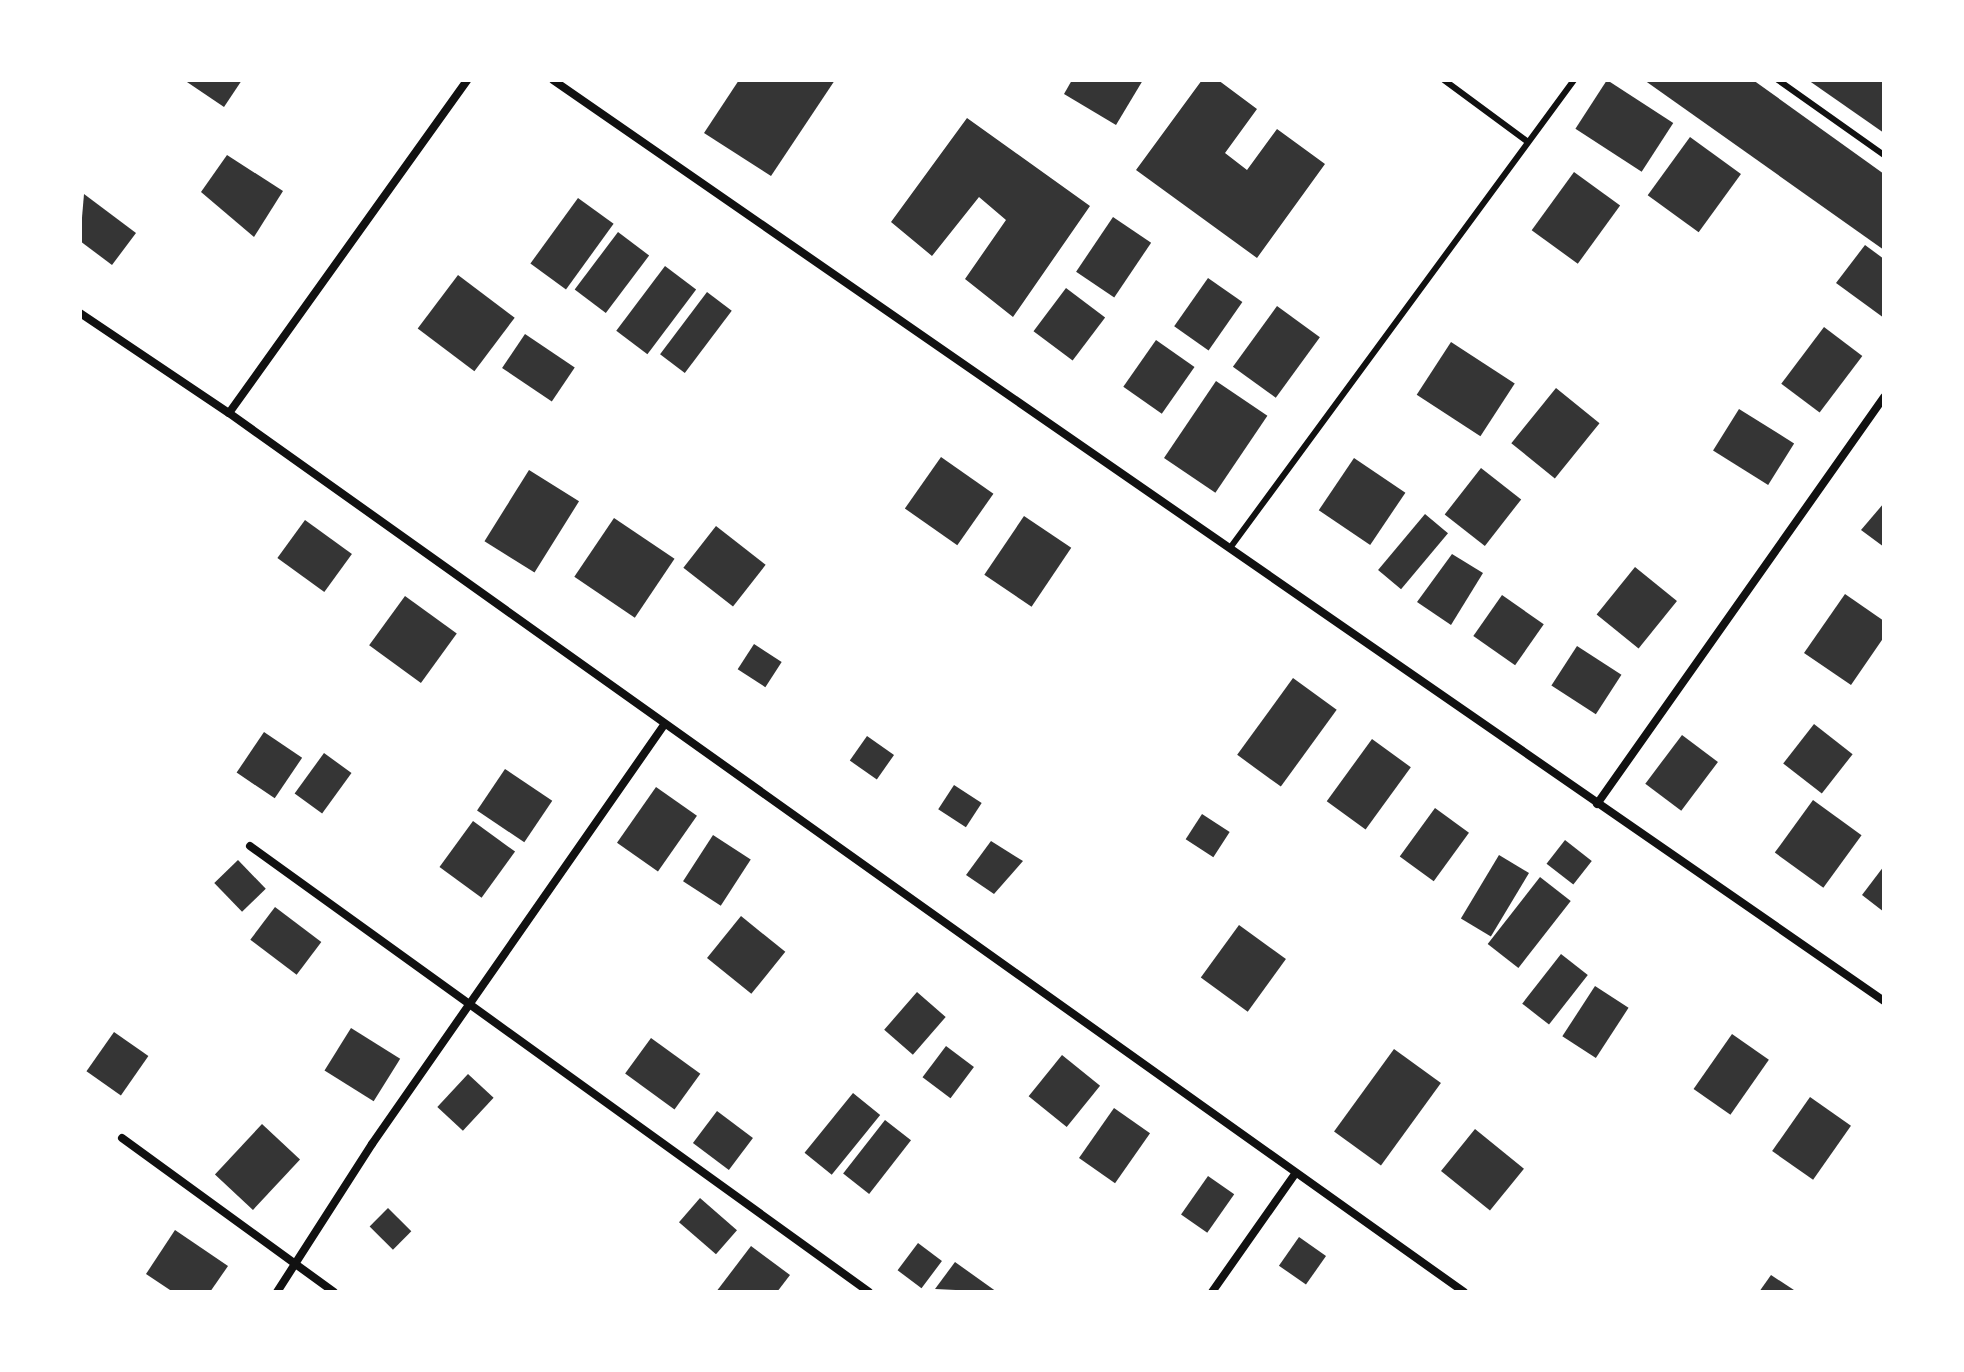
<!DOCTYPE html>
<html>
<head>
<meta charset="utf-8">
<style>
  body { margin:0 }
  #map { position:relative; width:1964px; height:1372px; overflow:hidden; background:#fff; font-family:Merriweather,serif }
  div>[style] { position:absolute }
  .building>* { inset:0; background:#353535; transform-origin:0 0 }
  .service>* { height:6px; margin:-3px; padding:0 3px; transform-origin:3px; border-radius:3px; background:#111 }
  .minor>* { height:8px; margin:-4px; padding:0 4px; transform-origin:4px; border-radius:4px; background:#111 }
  span { translate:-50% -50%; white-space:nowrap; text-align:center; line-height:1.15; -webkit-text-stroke:6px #fff; paint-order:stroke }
  .frame { position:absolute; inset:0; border:82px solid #fff; pointer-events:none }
</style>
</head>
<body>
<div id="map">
  <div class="building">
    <div style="clip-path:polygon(184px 80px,242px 80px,224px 107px)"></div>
    <div style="clip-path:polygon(739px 80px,835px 80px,771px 176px,704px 133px)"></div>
    <div style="clip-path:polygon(1072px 80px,1143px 80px,1116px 125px,1064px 94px)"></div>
    <div style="clip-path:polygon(1202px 80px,1218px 80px,1257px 109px,1225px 153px,1247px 170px,1277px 129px,1325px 164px,1257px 258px,1136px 170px)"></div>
    <div style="left:1607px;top:80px;width:79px;height:58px;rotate:33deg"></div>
    <div style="clip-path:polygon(1644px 80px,1753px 80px,1884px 174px,1884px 250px)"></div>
    <div style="clip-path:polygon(1808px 80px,1884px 80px,1884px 133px)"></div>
    <div style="clip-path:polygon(967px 118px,1090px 206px,1013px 317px,965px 279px,1006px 220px,979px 197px,932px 256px,891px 222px)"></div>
    <div style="left:1690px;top:137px;width:63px;height:72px;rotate:36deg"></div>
    <div style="clip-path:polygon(227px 155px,283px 191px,254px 237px,201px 192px)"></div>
    <div style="left:1574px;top:172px;width:57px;height:72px;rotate:36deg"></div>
    <div style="clip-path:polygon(84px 194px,136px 233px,112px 265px,80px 241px)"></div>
    <div style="left:578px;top:198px;width:44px;height:81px;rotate:36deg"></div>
    <div style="left:1113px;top:217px;width:46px;height:66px;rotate:34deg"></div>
    <div style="left:618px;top:232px;width:39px;height:72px;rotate:37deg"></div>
    <div style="clip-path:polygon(1865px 245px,1884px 259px,1884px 318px,1836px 283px)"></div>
    <div style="left:665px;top:266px;width:39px;height:81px;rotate:37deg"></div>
    <div style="left:458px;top:275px;width:71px;height:67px;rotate:37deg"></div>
    <div style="left:1208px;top:278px;width:42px;height:59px;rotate:35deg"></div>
    <div style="left:1066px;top:288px;width:49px;height:54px;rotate:37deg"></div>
    <div style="left:707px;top:292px;width:31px;height:78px;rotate:37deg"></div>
    <div style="left:1277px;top:306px;width:53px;height:75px;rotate:36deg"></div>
    <div style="left:1824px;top:327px;width:48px;height:71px;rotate:37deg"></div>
    <div style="left:525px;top:334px;width:60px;height:41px;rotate:34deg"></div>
    <div style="left:1156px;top:340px;width:47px;height:57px;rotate:35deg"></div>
    <div style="left:1451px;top:342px;width:76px;height:63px;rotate:33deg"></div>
    <div style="left:1216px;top:381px;width:62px;height:93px;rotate:34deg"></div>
    <div style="left:1556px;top:388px;width:56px;height:71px;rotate:39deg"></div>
    <div style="left:1739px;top:409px;width:65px;height:49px;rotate:32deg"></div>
    <div style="left:941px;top:457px;width:64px;height:63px;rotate:35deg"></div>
    <div style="left:1354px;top:458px;width:62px;height:63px;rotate:34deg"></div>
    <div style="left:1481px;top:468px;width:51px;height:59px;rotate:38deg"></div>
    <div style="left:529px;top:470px;width:59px;height:84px;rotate:32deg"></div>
    <div style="clip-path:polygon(1884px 503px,1884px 547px,1861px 530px)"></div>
    <div style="left:1425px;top:514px;width:30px;height:73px;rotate:40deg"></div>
    <div style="left:1024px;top:516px;width:57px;height:71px;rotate:34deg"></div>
    <div style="left:614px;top:518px;width:73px;height:71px;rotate:34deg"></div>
    <div style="left:305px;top:520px;width:58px;height:47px;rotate:36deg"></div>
    <div style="left:716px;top:526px;width:63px;height:53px;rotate:38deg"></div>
    <div style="clip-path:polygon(1452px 554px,1483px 573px,1451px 625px,1417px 602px)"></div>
    <div style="left:1635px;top:567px;width:54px;height:61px;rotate:39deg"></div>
    <div style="clip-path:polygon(1845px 594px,1884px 621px,1884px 637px,1851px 685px,1804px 653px)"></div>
    <div style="left:1502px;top:595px;width:51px;height:50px;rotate:35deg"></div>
    <div style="left:405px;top:596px;width:64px;height:61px;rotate:36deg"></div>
    <div style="left:754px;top:644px;width:33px;height:30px;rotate:33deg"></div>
    <div style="left:1577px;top:646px;width:53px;height:47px;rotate:33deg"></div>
    <div style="left:1293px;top:678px;width:54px;height:95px;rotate:36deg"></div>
    <div style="left:1814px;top:724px;width:49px;height:50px;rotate:38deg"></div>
    <div style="left:264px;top:732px;width:46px;height:49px;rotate:34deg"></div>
    <div style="left:1682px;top:735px;width:45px;height:61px;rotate:37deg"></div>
    <div style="left:867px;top:736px;width:33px;height:30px;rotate:35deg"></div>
    <div style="left:1372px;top:739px;width:48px;height:77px;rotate:36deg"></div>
    <div style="left:324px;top:753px;width:34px;height:50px;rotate:36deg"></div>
    <div style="left:505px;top:769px;width:57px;height:50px;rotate:34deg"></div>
    <div style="left:954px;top:785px;width:33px;height:29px;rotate:33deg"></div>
    <div style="left:656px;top:787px;width:50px;height:68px;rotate:35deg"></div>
    <div style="left:1813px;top:800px;width:60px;height:65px;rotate:36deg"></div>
    <div style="left:1435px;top:808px;width:42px;height:60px;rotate:36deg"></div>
    <div style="left:1202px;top:814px;width:33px;height:30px;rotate:33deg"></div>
    <div style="left:473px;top:821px;width:52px;height:57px;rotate:36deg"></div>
    <div style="left:713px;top:835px;width:45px;height:55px;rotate:33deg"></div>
    <div style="left:1565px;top:840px;width:34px;height:30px;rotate:38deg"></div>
    <div style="clip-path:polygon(991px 841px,1023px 861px,994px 894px,966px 875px)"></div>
    <div style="left:1499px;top:855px;width:35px;height:74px;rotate:31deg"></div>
    <div style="left:238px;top:860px;width:40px;height:33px;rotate:46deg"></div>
    <div style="clip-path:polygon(1884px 866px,1884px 912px,1862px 895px)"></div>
    <div style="left:1540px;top:877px;width:39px;height:85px;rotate:38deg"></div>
    <div style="left:275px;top:907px;width:58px;height:41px;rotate:37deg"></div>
    <div style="left:741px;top:916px;width:57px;height:54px;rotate:39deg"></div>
    <div style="left:1239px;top:925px;width:58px;height:65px;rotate:36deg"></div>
    <div style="left:1561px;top:954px;width:34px;height:63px;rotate:38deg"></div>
    <div style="left:1595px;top:986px;width:40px;height:60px;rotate:33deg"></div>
    <div style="left:917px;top:992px;width:38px;height:50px;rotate:41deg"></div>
    <div style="left:351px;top:1028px;width:58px;height:50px;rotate:32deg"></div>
    <div style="left:114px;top:1032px;width:42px;height:48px;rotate:35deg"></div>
    <div style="left:1732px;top:1034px;width:45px;height:67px;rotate:35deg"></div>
    <div style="left:651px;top:1038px;width:61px;height:44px;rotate:36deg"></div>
    <div style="left:946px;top:1046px;width:35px;height:39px;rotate:37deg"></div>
    <div style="left:1394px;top:1049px;width:58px;height:102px;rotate:36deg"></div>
    <div style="left:1062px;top:1055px;width:49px;height:53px;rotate:39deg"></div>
    <div style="left:468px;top:1074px;width:35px;height:45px;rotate:43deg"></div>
    <div style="left:853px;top:1093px;width:35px;height:77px;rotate:39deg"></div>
    <div style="left:1810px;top:1097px;width:50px;height:66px;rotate:35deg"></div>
    <div style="left:1114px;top:1108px;width:44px;height:61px;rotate:35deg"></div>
    <div style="left:717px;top:1111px;width:45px;height:40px;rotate:37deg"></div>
    <div style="left:885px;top:1120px;width:33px;height:68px;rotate:38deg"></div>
    <div style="left:262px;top:1124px;width:52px;height:69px;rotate:43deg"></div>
    <div style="left:1475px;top:1129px;width:63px;height:54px;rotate:39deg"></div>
    <div style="left:1208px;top:1176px;width:32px;height:47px;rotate:35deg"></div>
    <div style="left:700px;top:1198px;width:49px;height:32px;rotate:41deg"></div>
    <div style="left:388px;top:1208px;width:33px;height:26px;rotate:45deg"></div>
    <div style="clip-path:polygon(175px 1230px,228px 1266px,210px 1292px,173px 1292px,146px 1274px)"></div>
    <div style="left:1299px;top:1237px;width:33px;height:35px;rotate:35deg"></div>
    <div style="left:918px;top:1243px;width:30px;height:34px;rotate:37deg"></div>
    <div style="clip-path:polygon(751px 1246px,790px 1275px,777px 1292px,716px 1292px)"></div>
    <div style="clip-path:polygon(955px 1262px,997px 1292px,935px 1289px)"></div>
    <div style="clip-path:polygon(1771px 1275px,1797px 1292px,1759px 1292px)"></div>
  </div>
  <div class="service">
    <div style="left:1444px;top:80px;width:104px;rotate:36.4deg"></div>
    <div style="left:1778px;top:80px;width:130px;rotate:35.3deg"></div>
    <div style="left:1230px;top:548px;width:581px;rotate:-53.68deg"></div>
  </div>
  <div class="minor">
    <div style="left:553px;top:80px;width:1619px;rotate:34.68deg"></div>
    <div style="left:80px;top:313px;width:179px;rotate:33.9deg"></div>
    <div style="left:229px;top:413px;width:1516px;rotate:35.44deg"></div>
    <div style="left:229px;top:413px;width:409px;rotate:-54.4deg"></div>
    <div style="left:1597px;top:804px;width:498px;rotate:-54.8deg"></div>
    <div style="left:250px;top:846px;width:763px;rotate:35.77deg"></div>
    <div style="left:122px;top:1138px;width:262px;rotate:36deg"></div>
    <div style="left:277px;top:1292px;width:176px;rotate:-57.3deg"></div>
    <div style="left:372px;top:1144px;width:511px;rotate:-55.13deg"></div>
    <div style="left:1212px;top:1292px;width:144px;rotate:-54.9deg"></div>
  </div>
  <div class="frame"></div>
</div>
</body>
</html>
